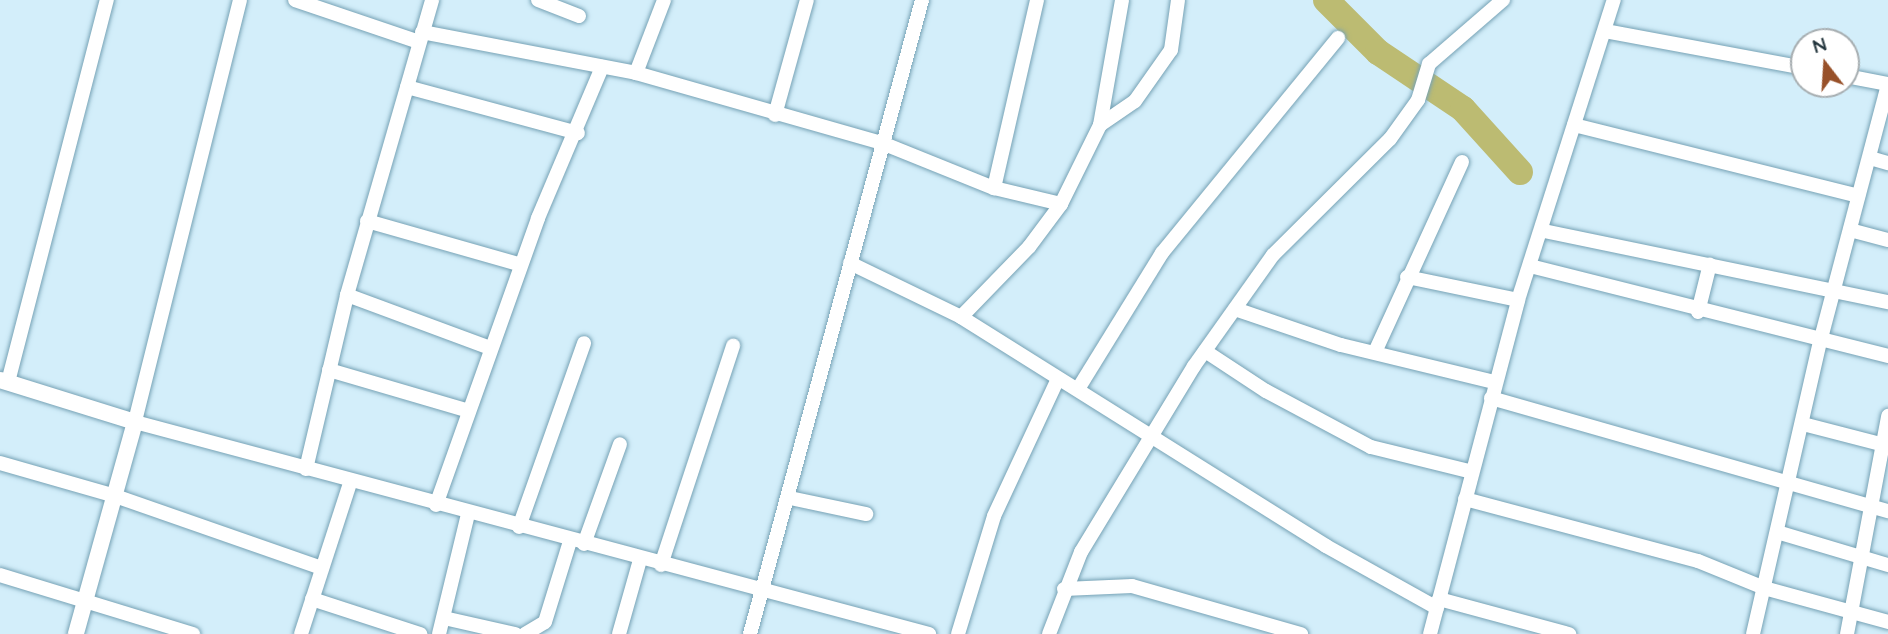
<!DOCTYPE html>
<html>
<head>
<meta charset="utf-8">
<style>
  body { margin:0 }
  #map { position:relative; width:1888px; height:634px; overflow:hidden; background:#d3eefa; font-family:Quicksand,sans-serif }
  div>[style] { position:absolute }
  .river>* { height:26px; margin:-13px; padding:0 13px; transform-origin:13px; border-radius:13px; background:#bcbb72 }
  .roads { filter:drop-shadow(0 0 2px #76a2b5) drop-shadow(0 0 2px #76a2b5) }
  .minor>* { height:14px; margin:-7px; padding:0 7px; transform-origin:7px; border-radius:7px; background:#fff }
  .tertiary>* { height:16px; margin:-8px; padding:0 8px; transform-origin:8px; border-radius:8px; background:#fff }
  span { translate:-50% -50%; white-space:nowrap; text-align:center; line-height:1.15; -webkit-text-stroke:6px #fff; paint-order:stroke }
  .north { position:absolute; left:1790px; top:28px; width:70px; height:70px; box-sizing:border-box; background:#fff; border:2px solid #a7aeb1; border-radius:50%; rotate:343deg; font-size:19px; font-weight:700; line-height:28px; text-align:center; color:#23353d }
  .north::after { content:''; display:block; margin:auto; width:24px; height:32px; background:#98512a; clip-path:polygon(50% 0,100% 100%,50% 72%,0 100%) }
</style>
</head>
<body>
<div id="map">
  <div class="river">
    <div style="left:1326px;top:0;width:74px;rotate:45deg"></div>
    <div style="left:1378px;top:52px;width:102px;rotate:33.8deg"></div>
    <div style="left:1463px;top:109px;width:85px;rotate:47.9deg"></div>
  </div>
  <div class="roads">
    <div class="minor">
      <div style="left:240px;top:0;width:435px;rotate:104deg"></div>
      <div style="left:135px;top:422px;width:822px;rotate:14.95deg"></div>
      <div style="left:295px;top:0;width:131px;rotate:18.7deg"></div>
      <div style="left:538px;top:0;width:44px;rotate:21.3deg"></div>
      <div style="left:1605px;top:31px;width:202px;rotate:10.5deg"></div>
      <div style="left:422px;top:32px;width:218px;rotate:10.8deg"></div>
      <div style="left:636px;top:73px;width:256px;rotate:15.9deg"></div>
      <div style="left:882px;top:143px;width:121px;rotate:21.9deg"></div>
      <div style="left:994px;top:188px;width:69px;rotate:13.4deg"></div>
      <div style="left:1061px;top:204px;width:88px;rotate:-63.7deg"></div>
      <div style="left:1100px;top:125px;width:127px;rotate:-80deg"></div>
      <div style="left:636px;top:73px;width:78px;rotate:-69deg"></div>
      <div style="left:1846px;top:76px;width:43px;rotate:10.8deg"></div>
      <div style="left:407px;top:87px;width:177px;rotate:15.1deg"></div>
      <div style="left:775px;top:115px;width:119px;rotate:-74.5deg"></div>
      <div style="left:1100px;top:125px;width:42px;rotate:-34.4deg"></div>
      <div style="left:1135px;top:101px;width:62px;rotate:-54.8deg"></div>
      <div style="left:1171px;top:50px;width:50px;rotate:-82deg"></div>
      <div style="left:1574px;top:125px;width:293px;rotate:14deg"></div>
      <div style="left:1870px;top:158px;width:19px;rotate:16deg"></div>
      <div style="left:994px;top:188px;width:193px;rotate:-77.1deg"></div>
      <div style="left:367px;top:221px;width:160px;rotate:15.9deg"></div>
      <div style="left:1850px;top:230px;width:39px;rotate:15deg"></div>
      <div style="left:1544px;top:231px;width:351px;rotate:11.7deg"></div>
      <div style="left:850px;top:263px;width:123px;rotate:25.9deg"></div>
      <div style="left:961px;top:317px;width:431px;rotate:32.1deg"></div>
      <div style="left:1326px;top:546px;width:127px;rotate:29.2deg"></div>
      <div style="left:1530px;top:266px;width:369px;rotate:14.1deg"></div>
      <div style="left:1407px;top:277px;width:113px;rotate:11.7deg"></div>
      <div style="left:347px;top:295px;width:153px;rotate:20.3deg"></div>
      <div style="left:1235px;top:309px;width:112px;rotate:18.8deg"></div>
      <div style="left:1341px;top:345px;width:157px;rotate:13.6deg"></div>
      <div style="left:1698px;top:312px;width:49px;rotate:-76deg"></div>
      <div style="left:961px;top:317px;width:98px;rotate:-45.8deg"></div>
      <div style="left:1029px;top:247px;width:54px;rotate:-53.3deg"></div>
      <div style="left:1205px;top:351px;width:73px;rotate:33.3deg"></div>
      <div style="left:1266px;top:391px;width:119px;rotate:28.1deg"></div>
      <div style="left:1371px;top:447px;width:101px;rotate:13.8deg"></div>
      <div style="left:1375px;top:352px;width:209px;rotate:-65.4deg"></div>
      <div style="left:329px;top:370px;width:146px;rotate:16.3deg"></div>
      <div style="left:8px;top:382px;width:395px;rotate:-75.5deg"></div>
      <div style="left:1078px;top:389px;width:160px;rotate:-58.3deg"></div>
      <div style="left:1162px;top:253px;width:278px;rotate:-50.7deg"></div>
      <div style="left:1491px;top:398px;width:413px;rotate:15.9deg"></div>
      <div style="left:1803px;top:424px;width:88px;rotate:14.5deg"></div>
      <div style="left:0;top:463px;width:120px;rotate:16deg"></div>
      <div style="left:115px;top:496px;width:219px;rotate:19.2deg"></div>
      <div style="left:306px;top:469px;width:179px;rotate:-76.7deg"></div>
      <div style="left:347px;top:295px;width:307px;rotate:-73.9deg"></div>
      <div style="left:790px;top:498px;width:78px;rotate:11.9deg"></div>
      <div style="left:1465px;top:499px;width:241px;rotate:14.9deg"></div>
      <div style="left:1698px;top:561px;width:71px;rotate:22.2deg"></div>
      <div style="left:1764px;top:588px;width:129px;rotate:15.3deg"></div>
      <div style="left:436px;top:505px;width:305px;rotate:-70.4deg"></div>
      <div style="left:538px;top:218px;width:164px;rotate:-67deg"></div>
      <div style="left:519px;top:527px;width:195px;rotate:-70.5deg"></div>
      <div style="left:1777px;top:532px;width:116px;rotate:16.6deg"></div>
      <div style="left:584px;top:544px;width:106px;rotate:-70.2deg"></div>
      <div style="left:661px;top:565px;width:231px;rotate:-71.8deg"></div>
      <div style="left:0;top:575px;width:202px;rotate:17deg"></div>
      <div style="left:1064px;top:589px;width:68px;rotate:-2.5deg"></div>
      <div style="left:1132px;top:586px;width:176px;rotate:15.9deg"></div>
      <div style="left:312px;top:599px;width:114px;rotate:18deg"></div>
      <div style="left:1439px;top:599px;width:135px;rotate:15.1deg"></div>
      <div style="left:444px;top:618px;width:73px;rotate:12.7deg"></div>
      <div style="left:301px;top:634px;width:159px;rotate:-72deg"></div>
      <div style="left:439px;top:634px;width:123px;rotate:-76.4deg"></div>
      <div style="left:525px;top:634px;width:23px;rotate:-31deg"></div>
      <div style="left:545px;top:622px;width:85px;rotate:-72.8deg"></div>
      <div style="left:619px;top:634px;width:77px;rotate:-74.2deg"></div>
      <div style="left:750px;top:634px;width:657px;rotate:-74.82deg"></div>
      <div style="left:958px;top:634px;width:123px;rotate:-73deg"></div>
      <div style="left:994px;top:516px;width:151px;rotate:-65deg"></div>
      <div style="left:1049px;top:634px;width:88px;rotate:-68.7deg"></div>
      <div style="left:1081px;top:552px;width:218px;rotate:-58.7deg"></div>
      <div style="left:1194px;top:366px;width:136px;rotate:-54.6deg"></div>
      <div style="left:1273px;top:255px;width:165px;rotate:-44.8deg"></div>
      <div style="left:1390px;top:139px;width:48px;rotate:-54.3deg"></div>
      <div style="left:1418px;top:100px;width:38px;rotate:-73deg"></div>
      <div style="left:1429px;top:64px;width:98px;rotate:-40.9deg"></div>
      <div style="left:1430px;top:634px;width:345px;rotate:-75.2deg"></div>
      <div style="left:1518px;top:300px;width:315px;rotate:-72.3deg"></div>
      <div style="left:1753px;top:634px;width:300px;rotate:-77.1deg"></div>
      <div style="left:1820px;top:342px;width:266px;rotate:-75.2deg"></div>
      <div style="left:1847px;top:634px;width:222px;rotate:-79.3deg"></div>
    </div>
    <div class="tertiary">
      <div style="left:0;top:380px;width:141px;rotate:17.3deg"></div>
      <div style="left:135px;top:422px;width:220px;rotate:105.6deg"></div>
    </div>
  </div>
  <div class="north">N</div>
</div>
</body>
</html>
